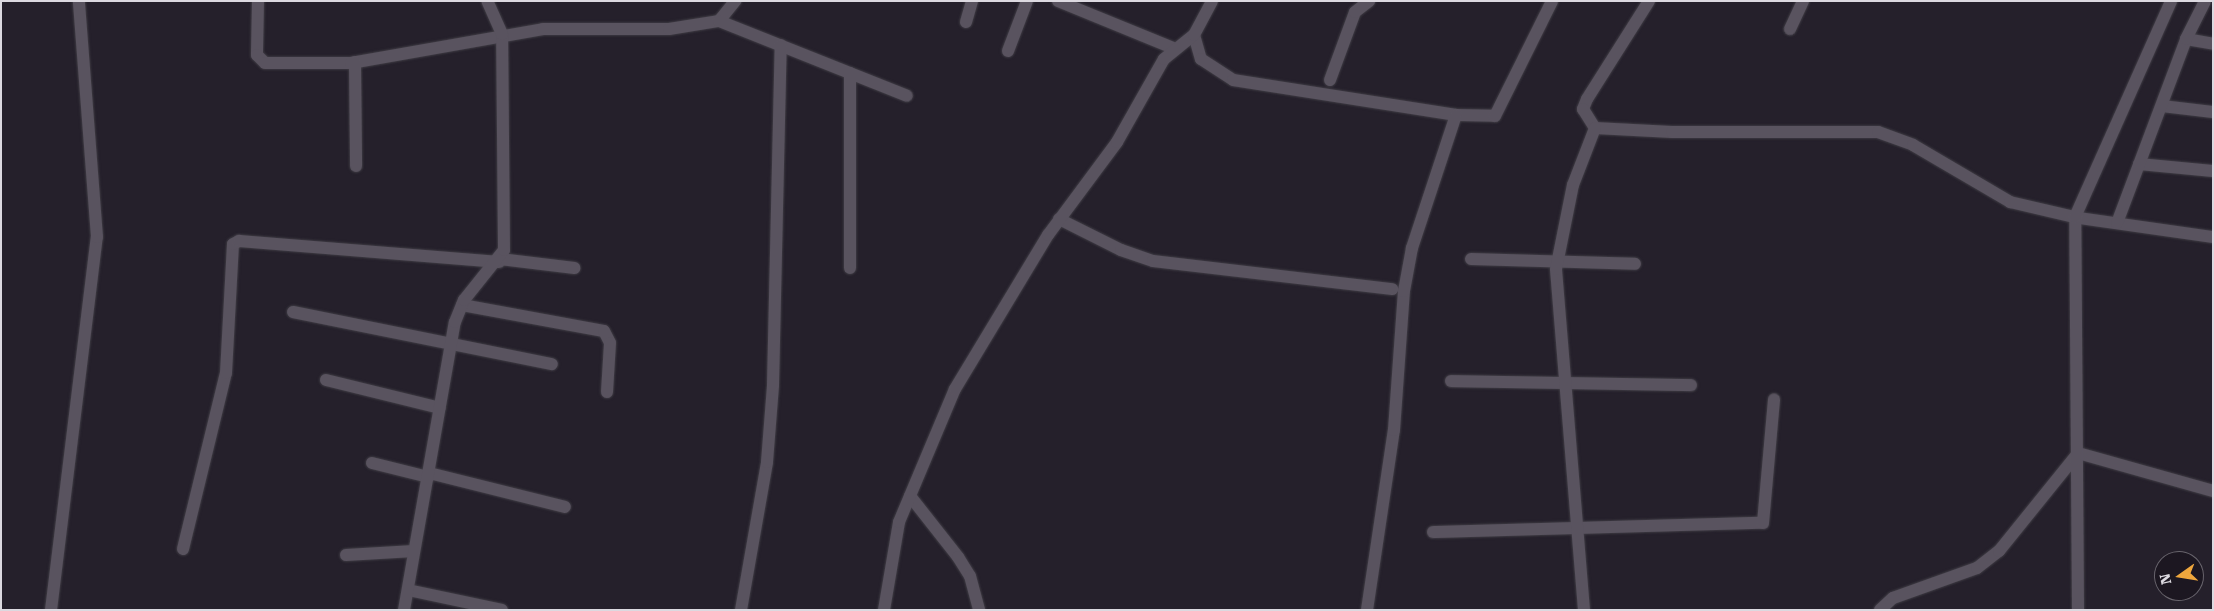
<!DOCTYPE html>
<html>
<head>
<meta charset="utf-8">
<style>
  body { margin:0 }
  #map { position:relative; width:2214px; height:611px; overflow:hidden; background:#25202b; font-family:"Roboto Serif",serif }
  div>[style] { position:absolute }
  .roads { filter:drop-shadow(0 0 1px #3f3c44) drop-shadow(0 0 1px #3f3c44) }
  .minor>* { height:12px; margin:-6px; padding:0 6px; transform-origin:6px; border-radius:6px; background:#59535f }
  span { translate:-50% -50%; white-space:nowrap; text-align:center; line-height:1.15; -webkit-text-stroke:5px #1c1721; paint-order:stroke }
  .frame { position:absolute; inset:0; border:2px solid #dcd9e0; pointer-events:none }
  .north { position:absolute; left:2154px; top:551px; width:50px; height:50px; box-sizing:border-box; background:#1c1721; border:1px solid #69656d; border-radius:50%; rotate:257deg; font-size:14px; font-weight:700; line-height:20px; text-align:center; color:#dcd9e0 }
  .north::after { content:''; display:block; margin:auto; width:18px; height:22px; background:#efa73d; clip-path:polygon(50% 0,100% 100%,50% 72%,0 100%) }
</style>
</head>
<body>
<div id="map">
  <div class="roads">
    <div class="minor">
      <div style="left:258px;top:1px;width:54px;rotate:91.1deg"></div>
      <div style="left:257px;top:55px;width:11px;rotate:45deg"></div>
      <div style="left:265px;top:63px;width:86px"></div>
      <div style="left:351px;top:63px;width:195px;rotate:-10deg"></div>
      <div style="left:543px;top:29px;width:126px"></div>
      <div style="left:669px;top:29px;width:51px;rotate:-9.1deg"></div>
      <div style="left:719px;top:21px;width:26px;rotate:-51deg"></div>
      <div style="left:1058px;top:1px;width:124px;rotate:22.2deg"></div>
      <div style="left:1649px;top:1px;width:116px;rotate:122.3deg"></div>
      <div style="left:1587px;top:99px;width:11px;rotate:112deg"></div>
      <div style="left:1583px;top:109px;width:22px;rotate:58deg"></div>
      <div style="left:1595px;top:128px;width:77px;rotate:3deg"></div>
      <div style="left:1672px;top:132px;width:206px"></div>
      <div style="left:1878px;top:132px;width:37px;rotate:20deg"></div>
      <div style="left:1913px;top:145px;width:113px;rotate:30.4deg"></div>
      <div style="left:2010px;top:202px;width:71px;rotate:13.1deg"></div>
      <div style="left:2079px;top:218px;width:135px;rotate:8.1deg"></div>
      <div style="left:719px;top:21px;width:202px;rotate:21.7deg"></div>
      <div style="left:966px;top:22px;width:22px;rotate:-74deg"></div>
      <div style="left:1790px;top:29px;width:31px;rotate:-65deg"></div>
      <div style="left:1194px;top:35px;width:25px;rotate:74deg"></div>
      <div style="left:1201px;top:59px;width:38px;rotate:33deg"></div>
      <div style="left:1233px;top:80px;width:226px;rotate:8.9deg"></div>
      <div style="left:1456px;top:115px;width:39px;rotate:1deg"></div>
      <div style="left:1495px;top:116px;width:128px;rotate:-63.6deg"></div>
      <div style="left:2186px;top:39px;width:27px;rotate:10deg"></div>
      <div style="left:1008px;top:51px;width:53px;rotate:-69.2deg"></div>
      <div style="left:355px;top:62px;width:104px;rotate:89.4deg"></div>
      <div style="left:850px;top:73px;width:195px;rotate:90deg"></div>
      <div style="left:1330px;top:80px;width:72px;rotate:-69.8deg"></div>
      <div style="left:1355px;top:12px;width:18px;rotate:-38deg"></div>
      <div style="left:2162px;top:106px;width:51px;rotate:6.7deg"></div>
      <div style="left:2139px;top:164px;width:74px;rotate:5.4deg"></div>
      <div style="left:1059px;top:219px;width:69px;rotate:26.6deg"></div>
      <div style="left:1121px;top:250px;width:34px;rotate:19deg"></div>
      <div style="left:1153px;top:261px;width:241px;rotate:6.7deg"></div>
      <div style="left:2117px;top:223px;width:197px;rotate:-69.4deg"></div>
      <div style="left:2186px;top:39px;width:42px;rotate:-63.4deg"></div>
      <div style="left:500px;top:259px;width:75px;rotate:6.9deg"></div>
      <div style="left:1471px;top:259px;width:164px;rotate:1.7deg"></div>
      <div style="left:462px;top:305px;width:144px;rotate:10.4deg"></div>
      <div style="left:604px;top:331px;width:13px;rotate:63deg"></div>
      <div style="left:610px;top:343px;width:49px;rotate:93.5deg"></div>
      <div style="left:293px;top:312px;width:264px;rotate:11.4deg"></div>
      <div style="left:326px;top:380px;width:117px;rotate:13.8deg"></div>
      <div style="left:1451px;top:381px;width:240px;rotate:1deg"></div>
      <div style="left:372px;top:463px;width:58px;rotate:14deg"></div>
      <div style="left:429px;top:473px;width:140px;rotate:14deg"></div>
      <div style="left:910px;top:496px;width:78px;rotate:51.8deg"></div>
      <div style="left:958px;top:557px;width:22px;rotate:58deg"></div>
      <div style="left:970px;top:576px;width:35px;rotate:75deg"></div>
      <div style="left:1433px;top:532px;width:330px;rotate:-1.6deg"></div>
      <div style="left:1763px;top:523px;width:124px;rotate:-84.9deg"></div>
      <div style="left:183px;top:549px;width:181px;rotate:-76.3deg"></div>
      <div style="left:226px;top:373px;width:129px;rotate:-86.9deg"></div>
      <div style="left:233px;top:244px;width:7px;rotate:-27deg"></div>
      <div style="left:239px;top:241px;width:261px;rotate:4.6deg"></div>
      <div style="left:346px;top:555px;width:68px;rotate:-3.4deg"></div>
      <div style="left:408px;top:590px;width:96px;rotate:12deg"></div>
      <div style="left:51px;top:610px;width:376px;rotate:-83deg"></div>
      <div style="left:97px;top:237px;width:237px;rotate:-94.4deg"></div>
      <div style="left:404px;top:610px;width:292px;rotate:-80deg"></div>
      <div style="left:455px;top:322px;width:24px;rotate:-68deg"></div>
      <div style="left:464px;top:300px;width:64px;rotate:-51.3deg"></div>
      <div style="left:504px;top:250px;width:216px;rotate:-90.5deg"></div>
      <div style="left:502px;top:34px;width:36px;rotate:-114deg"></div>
      <div style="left:741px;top:610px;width:150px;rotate:-80deg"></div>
      <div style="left:767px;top:462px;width:77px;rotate:-85.5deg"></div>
      <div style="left:773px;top:385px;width:340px;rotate:-88.7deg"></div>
      <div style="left:884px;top:610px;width:89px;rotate:-80.3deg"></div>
      <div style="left:899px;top:522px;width:144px;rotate:-67.2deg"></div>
      <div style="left:955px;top:389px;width:180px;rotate:-58.9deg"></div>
      <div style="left:1048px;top:235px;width:116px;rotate:-53.4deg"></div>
      <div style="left:1117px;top:142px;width:95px;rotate:-60.5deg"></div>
      <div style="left:1164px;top:59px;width:38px;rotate:-39deg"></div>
      <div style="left:1194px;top:35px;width:38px;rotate:-62deg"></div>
      <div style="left:1367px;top:610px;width:182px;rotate:-81.5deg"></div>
      <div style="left:1394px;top:430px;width:139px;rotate:-85.9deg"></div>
      <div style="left:1404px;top:291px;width:44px;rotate:-79.5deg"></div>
      <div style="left:1412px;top:248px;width:140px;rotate:-71.7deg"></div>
      <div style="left:1584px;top:610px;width:342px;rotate:-94.7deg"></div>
      <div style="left:1556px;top:269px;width:86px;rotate:-78.6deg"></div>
      <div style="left:1573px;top:185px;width:61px;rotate:-68.9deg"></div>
      <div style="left:1880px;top:610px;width:18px;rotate:-43deg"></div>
      <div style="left:1893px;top:598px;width:89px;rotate:-19.7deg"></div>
      <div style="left:1977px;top:568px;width:28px;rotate:-38deg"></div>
      <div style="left:1999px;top:551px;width:126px;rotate:-51.1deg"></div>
      <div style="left:2078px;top:453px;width:140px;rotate:15.7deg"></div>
      <div style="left:2078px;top:610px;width:393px;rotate:-90.4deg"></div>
      <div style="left:2075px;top:217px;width:236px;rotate:-66deg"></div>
    </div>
  </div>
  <div class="frame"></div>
  <div class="north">N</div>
</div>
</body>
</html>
